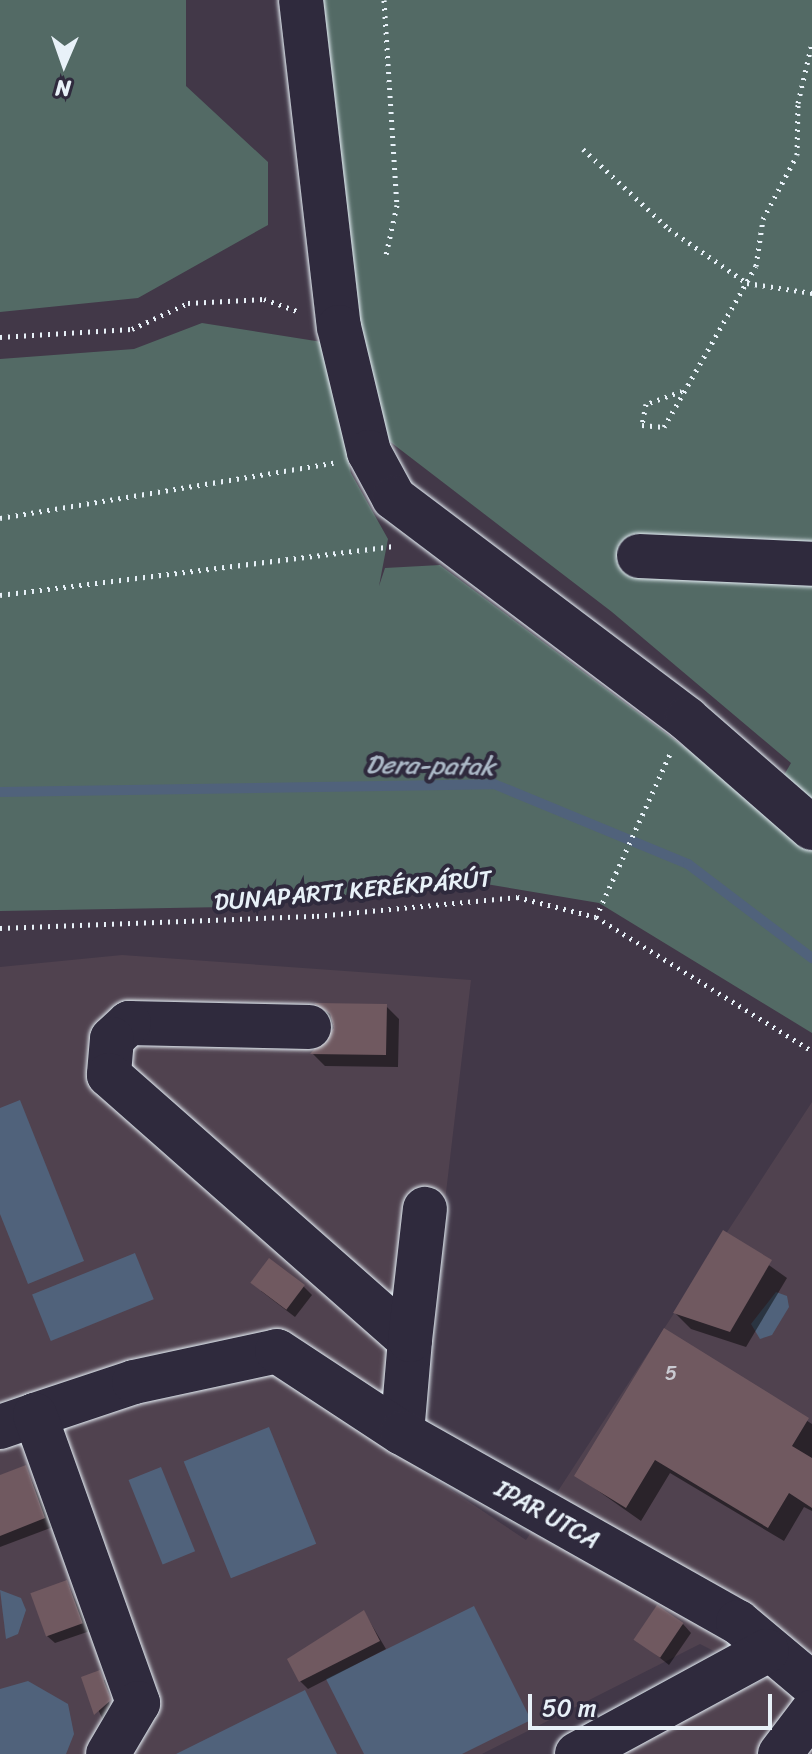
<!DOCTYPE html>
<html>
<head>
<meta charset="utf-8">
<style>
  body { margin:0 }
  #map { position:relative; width:812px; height:1754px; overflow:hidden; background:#423848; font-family:Sriracha,sans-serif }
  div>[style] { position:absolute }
  .built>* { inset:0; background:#50424f }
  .green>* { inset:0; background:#536a65 }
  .water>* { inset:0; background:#50627b; transform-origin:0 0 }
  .shadow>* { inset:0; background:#0007 }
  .stream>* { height:10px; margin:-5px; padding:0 5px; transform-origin:5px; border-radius:5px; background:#50627b }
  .building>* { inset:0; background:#705960; transform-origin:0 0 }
  .path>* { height:5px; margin-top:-2.5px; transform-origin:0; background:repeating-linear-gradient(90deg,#e8f1f8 0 2px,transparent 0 8px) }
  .roads { filter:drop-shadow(0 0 2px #e8f1f8) drop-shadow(0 0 2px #e8f1f8) }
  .minor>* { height:44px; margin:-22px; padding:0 22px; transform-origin:22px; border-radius:22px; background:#2f2a3d }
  span { translate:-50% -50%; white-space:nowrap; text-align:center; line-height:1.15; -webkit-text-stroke:8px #2f2a3d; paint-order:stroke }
  .number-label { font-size:20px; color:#cacbd2 }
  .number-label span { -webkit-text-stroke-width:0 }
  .street-label { font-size:24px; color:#e8f1f8 }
  .water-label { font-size:26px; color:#abb8c6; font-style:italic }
  .north { position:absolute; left:24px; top:24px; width:80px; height:80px; -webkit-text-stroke:6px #2f2a3d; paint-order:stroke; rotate:182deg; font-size:22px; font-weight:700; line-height:32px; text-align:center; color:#e8f1f8 }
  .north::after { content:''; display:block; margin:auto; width:28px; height:36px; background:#e8f1f8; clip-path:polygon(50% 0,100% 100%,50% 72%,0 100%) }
  .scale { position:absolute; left:528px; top:1694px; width:244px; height:36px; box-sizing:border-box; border:4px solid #e8f1f8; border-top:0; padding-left:10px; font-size:24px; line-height:28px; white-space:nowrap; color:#e8f1f8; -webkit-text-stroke:6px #2f2a3d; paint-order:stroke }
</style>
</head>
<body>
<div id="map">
  <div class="built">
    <div style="clip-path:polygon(122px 955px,471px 980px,414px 1465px,526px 1540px,812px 1102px,812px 1754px,618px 1754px,767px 1678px,700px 1644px,482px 1754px,0 1754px,0 967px)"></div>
  </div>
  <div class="green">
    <div style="clip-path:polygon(0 0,186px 0,186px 86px,268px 162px,268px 225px,138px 298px,0 312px)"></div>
    <div style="clip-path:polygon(309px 0,812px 0,812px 807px,780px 782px,791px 763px,612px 612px,367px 424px)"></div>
    <div style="clip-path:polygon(202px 323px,322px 342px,351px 473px,388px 539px,379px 586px,385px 568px,440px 565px,812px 842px,812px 1033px,599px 903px,474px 882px,226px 907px,0 911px,0 359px,134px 349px)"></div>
  </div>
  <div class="water">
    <div style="clip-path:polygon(20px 1100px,84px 1261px,28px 1284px,0 1214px,0 1108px)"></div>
    <div style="left:135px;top:1253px;width:50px;height:111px;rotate:68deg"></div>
    <div style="clip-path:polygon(776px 1292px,787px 1296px,789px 1307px,772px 1335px,760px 1339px,751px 1324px)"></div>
    <div style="left:269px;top:1427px;width:126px;height:92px;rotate:68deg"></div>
    <div style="left:161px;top:1467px;width:91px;height:35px;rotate:68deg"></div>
    <div style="clip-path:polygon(0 1590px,21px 1598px,26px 1610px,18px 1634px,6px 1639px)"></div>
    <div style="clip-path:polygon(474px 1606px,531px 1720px,462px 1754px,364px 1754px,326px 1679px)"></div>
    <div style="clip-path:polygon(28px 1681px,68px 1704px,74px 1734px,66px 1754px,0 1754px,0 1689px)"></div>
    <div style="clip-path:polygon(305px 1690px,337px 1754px,176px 1754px)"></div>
  </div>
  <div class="shadow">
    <div style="clip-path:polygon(319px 1005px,386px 1006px,399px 1019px,398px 1067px,325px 1066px,313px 1054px,336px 1029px)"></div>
    <div style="clip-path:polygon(724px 1233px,787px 1278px,746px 1347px,691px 1329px,675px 1313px)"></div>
    <div style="clip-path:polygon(303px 1286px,312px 1295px,295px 1317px,261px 1291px)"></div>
    <div style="clip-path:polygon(664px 1331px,812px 1424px,812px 1511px,804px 1507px,784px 1541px,670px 1473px,641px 1521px,577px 1476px)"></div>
    <div style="clip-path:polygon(26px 1468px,53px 1527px,0 1547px,0 1477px)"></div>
    <div style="clip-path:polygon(67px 1582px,90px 1631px,55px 1643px,46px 1635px)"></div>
    <div style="clip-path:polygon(364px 1612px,386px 1649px,308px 1689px,300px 1681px)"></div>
    <div style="clip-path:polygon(683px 1624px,691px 1633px,669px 1665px,636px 1639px)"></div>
    <div style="clip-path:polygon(evenodd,99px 1673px,118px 1710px,104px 1722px,83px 1678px,99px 1673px,101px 1680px,105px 1680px,116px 1709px,112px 1710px,101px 1680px)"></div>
  </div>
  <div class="stream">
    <div style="left:0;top:792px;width:494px;rotate:-0.9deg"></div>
    <div style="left:494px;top:784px;width:210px;rotate:22.4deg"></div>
    <div style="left:688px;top:864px;width:156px;rotate:37.2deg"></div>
  </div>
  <div class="building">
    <div style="clip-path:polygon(314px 1003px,387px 1004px,386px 1055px,310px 1054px,334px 1028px,330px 1014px)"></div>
    <div style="clip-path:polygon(723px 1230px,772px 1260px,730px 1332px,673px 1313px)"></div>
    <div style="left:269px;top:1258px;width:45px;height:31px;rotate:37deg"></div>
    <div style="clip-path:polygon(664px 1328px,809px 1418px,792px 1446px,812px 1458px,812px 1508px,789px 1493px,768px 1528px,655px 1460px,626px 1508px,574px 1476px)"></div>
    <div style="clip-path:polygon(26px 1465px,45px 1518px,0 1536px,0 1475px)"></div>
    <div style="left:67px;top:1580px;width:46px;height:39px;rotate:70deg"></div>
    <div style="left:657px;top:1605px;width:32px;height:42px;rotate:34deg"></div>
    <div style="clip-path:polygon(364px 1610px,380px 1641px,299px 1682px,287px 1659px)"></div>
    <div style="clip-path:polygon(100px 1670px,111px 1700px,94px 1715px,81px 1677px)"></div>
  </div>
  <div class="path">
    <div style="left:384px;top:0;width:205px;rotate:86.4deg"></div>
    <div style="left:397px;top:205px;width:51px;rotate:102.4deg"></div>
    <div style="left:583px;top:149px;width:117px;rotate:42.9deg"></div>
    <div style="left:669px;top:229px;width:95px;rotate:34.7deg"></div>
    <div style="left:747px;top:283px;width:66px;rotate:8.7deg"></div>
    <div style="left:0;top:337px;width:132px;rotate:-3.5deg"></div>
    <div style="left:132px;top:329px;width:62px;rotate:-24.9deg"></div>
    <div style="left:188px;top:303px;width:76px;rotate:-3deg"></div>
    <div style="left:264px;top:299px;width:37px;rotate:20deg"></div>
    <div style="left:682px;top:391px;width:38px;rotate:160deg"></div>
    <div style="left:646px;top:404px;width:21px;rotate:101deg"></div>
    <div style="left:642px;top:425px;width:22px;rotate:5deg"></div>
    <div style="left:664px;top:427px;width:185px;rotate:-60.3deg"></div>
    <div style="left:756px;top:266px;width:48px;rotate:-81.5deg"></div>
    <div style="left:763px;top:219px;width:72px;rotate:-62deg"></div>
    <div style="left:797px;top:155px;width:52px;rotate:-88.9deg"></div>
    <div style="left:798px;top:103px;width:62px;rotate:-76.9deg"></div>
    <div style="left:0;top:518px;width:338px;rotate:-9.4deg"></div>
    <div style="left:0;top:595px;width:399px;rotate:-7.1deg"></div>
    <div style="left:596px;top:917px;width:179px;rotate:-65.6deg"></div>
    <div style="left:0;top:928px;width:317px;rotate:-2.2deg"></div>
    <div style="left:317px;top:916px;width:201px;rotate:-5.4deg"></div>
    <div style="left:517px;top:897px;width:81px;rotate:14.2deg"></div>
    <div style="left:596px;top:917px;width:254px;rotate:31.8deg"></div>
  </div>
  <div class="roads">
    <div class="minor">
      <div style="left:301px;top:0;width:329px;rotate:83.4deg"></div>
      <div style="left:339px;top:327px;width:129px;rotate:76.5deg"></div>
      <div style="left:369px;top:452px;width:52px;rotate:61.5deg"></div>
      <div style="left:394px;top:498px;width:367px;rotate:37deg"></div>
      <div style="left:687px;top:719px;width:166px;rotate:41.1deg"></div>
      <div style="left:639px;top:556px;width:173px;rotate:2.6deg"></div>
      <div style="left:309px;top:1027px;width:180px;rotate:-178.7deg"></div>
      <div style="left:129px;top:1023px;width:23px;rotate:137deg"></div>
      <div style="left:112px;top:1039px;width:36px;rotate:95deg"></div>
      <div style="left:109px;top:1075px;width:401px;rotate:41.4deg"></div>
      <div style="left:410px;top:1340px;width:93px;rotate:94.9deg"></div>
      <div style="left:410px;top:1340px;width:132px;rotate:-83.5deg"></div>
      <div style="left:35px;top:1415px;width:104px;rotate:-18.4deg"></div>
      <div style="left:134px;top:1382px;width:146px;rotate:-12.2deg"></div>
      <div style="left:277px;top:1351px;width:149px;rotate:33.3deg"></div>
      <div style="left:402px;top:1433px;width:386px;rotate:29.4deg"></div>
      <div style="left:738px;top:1622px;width:97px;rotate:40deg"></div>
      <div style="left:0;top:1427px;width:37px;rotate:-19deg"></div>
      <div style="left:35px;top:1415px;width:306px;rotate:70.3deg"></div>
      <div style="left:138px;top:1703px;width:59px;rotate:120.5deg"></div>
      <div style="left:577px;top:1754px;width:216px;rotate:-28.5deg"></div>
      <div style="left:780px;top:1754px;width:53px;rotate:-52.7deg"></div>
    </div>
  </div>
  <div class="number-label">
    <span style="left:671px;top:1373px">5</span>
  </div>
  <div class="street-label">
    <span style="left:353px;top:891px;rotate:-5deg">DUNAPARTI KERÉKPÁRÚT</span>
    <span style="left:547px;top:1515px;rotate:29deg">IPAR UTCA</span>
  </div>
  <div class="water-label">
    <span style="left:430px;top:766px;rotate:1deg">Dera-patak</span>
  </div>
  <div class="north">N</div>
  <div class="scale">50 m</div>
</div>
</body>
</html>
